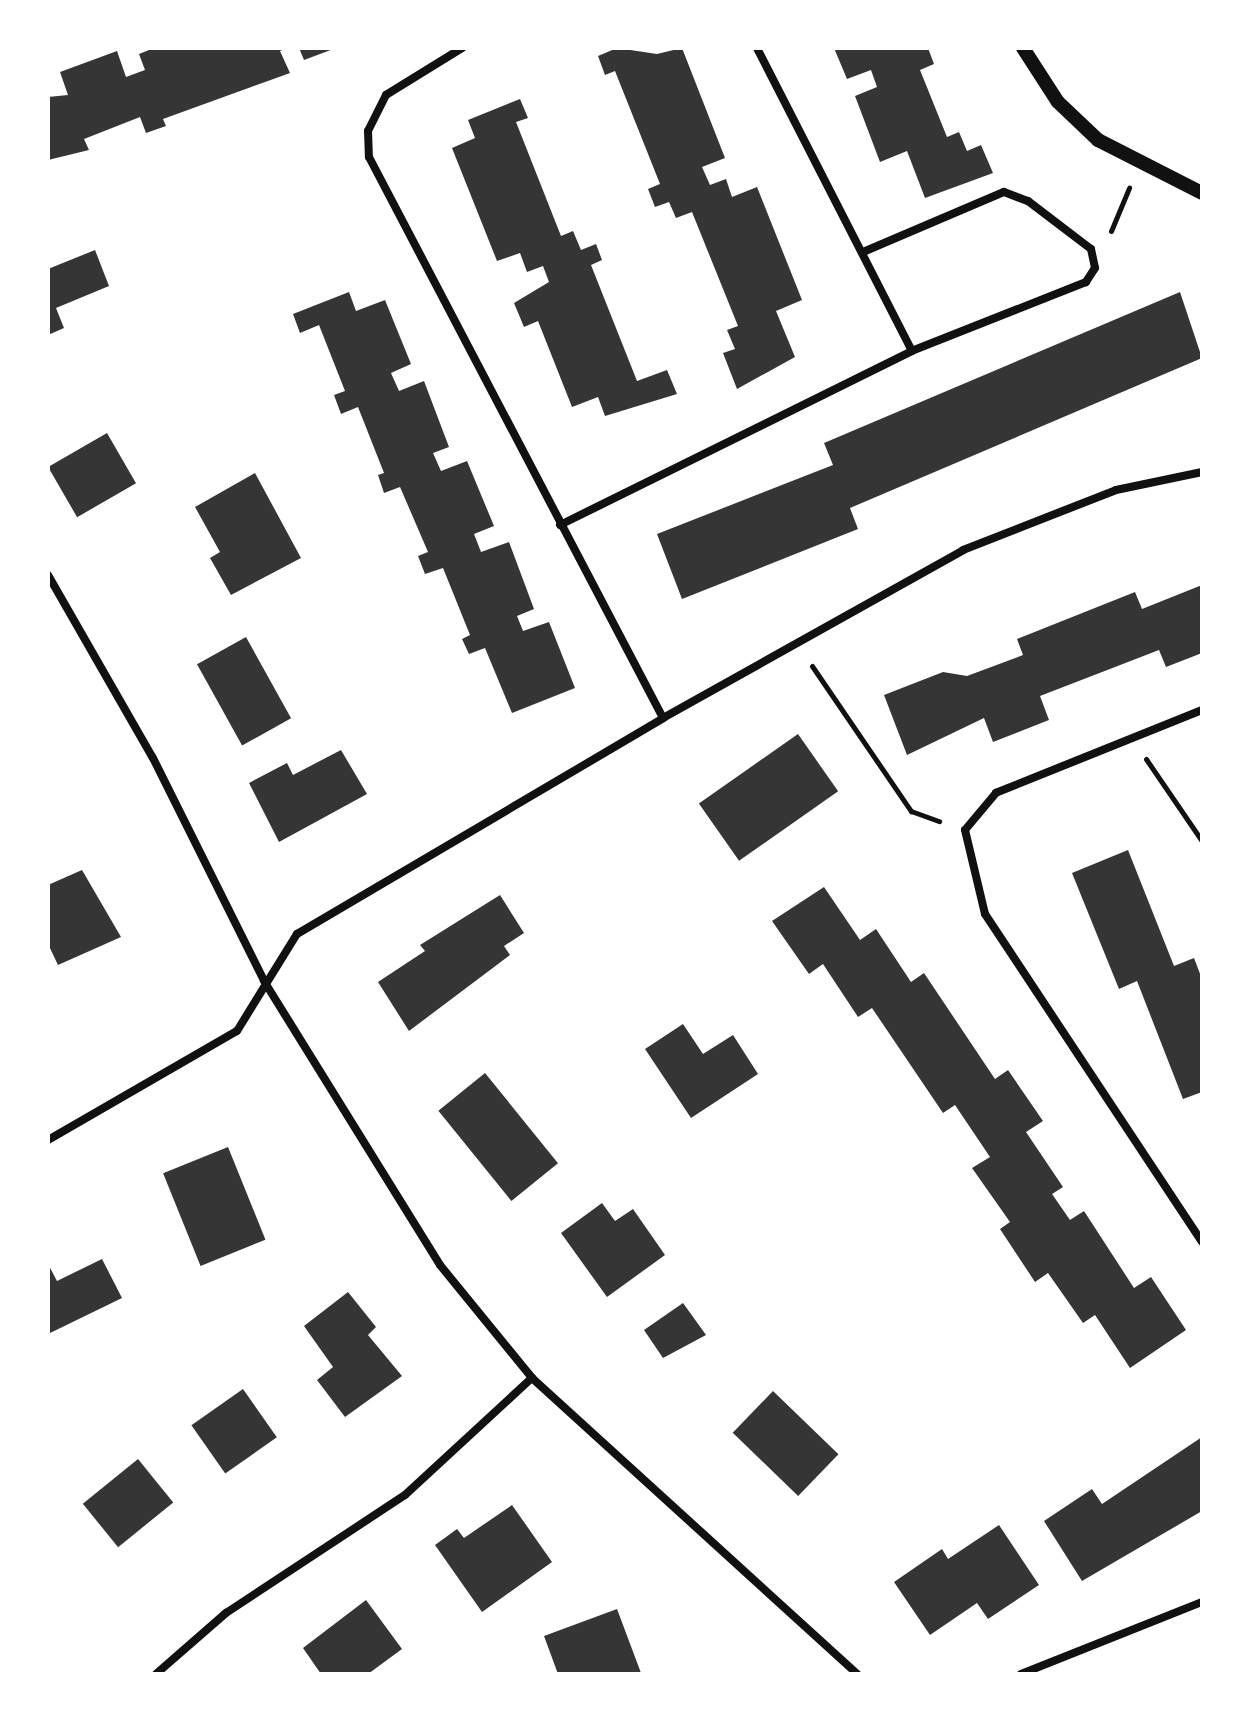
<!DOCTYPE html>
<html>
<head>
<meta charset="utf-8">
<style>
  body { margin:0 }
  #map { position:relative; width:1250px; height:1722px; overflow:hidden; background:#fff; font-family:"DM Sans",sans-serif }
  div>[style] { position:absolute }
  .building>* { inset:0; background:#353535; transform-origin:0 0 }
  .path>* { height:5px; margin:-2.5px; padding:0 2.5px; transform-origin:2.5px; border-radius:2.5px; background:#111 }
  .minor>* { height:8px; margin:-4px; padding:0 4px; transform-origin:4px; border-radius:4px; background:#111 }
  .tertiary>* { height:14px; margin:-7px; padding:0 7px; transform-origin:7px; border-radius:7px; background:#111 }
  span { translate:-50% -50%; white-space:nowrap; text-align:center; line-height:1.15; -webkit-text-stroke:6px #fff; paint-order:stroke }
  .frame { position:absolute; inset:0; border:50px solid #fff; pointer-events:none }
</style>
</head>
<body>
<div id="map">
  <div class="building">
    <div style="clip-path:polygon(154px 48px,286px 48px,280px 51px,290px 73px,163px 119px,166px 126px,146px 133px,140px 117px,84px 139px,89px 150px,48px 160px,48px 97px,68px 95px,60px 72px,117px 51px,126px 77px,145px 70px,139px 54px)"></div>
    <div style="clip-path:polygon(299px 48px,336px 48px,304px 60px)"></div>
    <div style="clip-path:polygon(617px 48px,657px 54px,682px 48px,725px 158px,702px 167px,710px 185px,726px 179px,732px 197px,757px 187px,802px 300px,776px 311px,795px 357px,737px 389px,723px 353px,735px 349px,727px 330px,738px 326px,692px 212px,676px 218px,669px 202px,655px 207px,648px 189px,660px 184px,615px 71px,605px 75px,598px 56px)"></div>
    <div style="clip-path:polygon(834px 48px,928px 48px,934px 64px,920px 70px,947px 137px,959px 132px,967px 151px,981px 145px,993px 173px,925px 198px,907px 151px,880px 162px,855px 96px,877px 87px,871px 70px,847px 79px)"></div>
    <div style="clip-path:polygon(520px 99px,528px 118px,516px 122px,561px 236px,573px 231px,581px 250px,596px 244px,602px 260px,591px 265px,637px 381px,667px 370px,677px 394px,605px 416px,598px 397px,572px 407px,538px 321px,524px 327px,514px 303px,549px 282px,543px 266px,527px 272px,520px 253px,497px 261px,452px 148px,475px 138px,468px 120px)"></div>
    <div style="clip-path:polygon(95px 250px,109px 286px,56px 308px,64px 328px,48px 335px,48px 269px)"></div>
    <div style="clip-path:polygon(349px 292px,356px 311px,385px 300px,411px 364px,391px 373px,399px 391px,424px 381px,449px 447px,433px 453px,441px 471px,467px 461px,494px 526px,474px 534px,481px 552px,509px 542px,534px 609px,517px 616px,523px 631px,549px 622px,575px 688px,512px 713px,485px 648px,469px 654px,462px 639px,470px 635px,443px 568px,425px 574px,418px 556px,428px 552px,400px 487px,384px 493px,378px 475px,384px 473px,358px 407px,341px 414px,334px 395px,345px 391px,319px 325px,300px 333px,293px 314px)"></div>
    <div style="clip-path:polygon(1180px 292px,1202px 358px,850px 508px,858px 529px,682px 599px,657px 534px,833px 465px,824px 443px)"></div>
    <div style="left:107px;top:433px;width:58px;height:68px;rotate:60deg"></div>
    <div style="clip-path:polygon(255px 473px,301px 558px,231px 595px,210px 558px,220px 552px,195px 507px)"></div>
    <div style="clip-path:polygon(1202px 585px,1202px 653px,1166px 667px,1159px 650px,1040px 696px,1049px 720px,993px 742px,984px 718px,907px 755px,884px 695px,943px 672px,967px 676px,1023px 655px,1017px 639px,1135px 592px,1142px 609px)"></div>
    <div style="left:246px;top:637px;width:93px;height:56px;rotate:61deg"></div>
    <div style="left:798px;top:734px;width:70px;height:121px;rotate:55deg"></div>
    <div style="clip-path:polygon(341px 750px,367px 794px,279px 842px,249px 783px,287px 763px,293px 775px)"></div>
    <div style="clip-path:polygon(1128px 850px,1174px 966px,1194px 958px,1202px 979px,1202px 1092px,1183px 1099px,1137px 981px,1119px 989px,1072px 873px)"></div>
    <div style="clip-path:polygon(82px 870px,121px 937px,58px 965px,48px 944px,48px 885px)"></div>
    <div style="clip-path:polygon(824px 887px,860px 940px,876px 929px,911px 982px,924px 973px,995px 1079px,1008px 1070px,1043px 1121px,1026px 1132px,1063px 1187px,1052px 1194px,1070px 1220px,1084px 1211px,1134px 1288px,1151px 1277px,1186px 1330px,1130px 1368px,1095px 1315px,1083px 1323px,1048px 1273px,1035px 1282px,1000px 1229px,1010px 1222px,972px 1168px,990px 1157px,955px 1105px,943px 1113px,872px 1008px,858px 1017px,823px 964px,809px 974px,772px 921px)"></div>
    <div style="clip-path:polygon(500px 895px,524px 933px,504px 946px,510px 955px,409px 1031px,378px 982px,425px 951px,420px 945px)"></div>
    <div style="clip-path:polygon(683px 1024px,703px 1054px,733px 1035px,758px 1074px,691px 1118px,645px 1049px)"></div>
    <div style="left:485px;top:1073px;width:116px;height:60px;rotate:51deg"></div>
    <div style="left:228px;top:1147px;width:100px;height:70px;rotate:68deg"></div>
    <div style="clip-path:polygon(602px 1203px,615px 1221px,633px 1209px,665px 1255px,607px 1297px,561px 1233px)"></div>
    <div style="clip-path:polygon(102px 1259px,122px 1298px,48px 1334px,48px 1264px,57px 1281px)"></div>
    <div style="clip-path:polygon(348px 1292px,376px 1327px,368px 1335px,402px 1376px,345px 1417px,317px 1380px,333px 1367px,304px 1326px)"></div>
    <div style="clip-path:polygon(683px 1303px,706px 1335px,663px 1358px,644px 1330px)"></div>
    <div style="left:243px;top:1389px;width:59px;height:63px;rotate:55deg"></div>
    <div style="left:773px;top:1391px;width:91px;height:58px;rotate:44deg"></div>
    <div style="clip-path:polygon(1202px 1437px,1202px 1511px,1082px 1581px,1044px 1521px,1092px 1489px,1102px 1504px)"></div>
    <div style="left:138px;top:1459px;width:56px;height:71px;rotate:51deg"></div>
    <div style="clip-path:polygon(512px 1505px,552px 1562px,482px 1612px,435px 1545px,457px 1529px,464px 1538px)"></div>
    <div style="clip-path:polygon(999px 1525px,1039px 1585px,988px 1619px,977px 1603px,930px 1635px,894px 1582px,942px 1549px,948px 1559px)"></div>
    <div style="clip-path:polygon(366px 1600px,402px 1649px,368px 1674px,321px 1674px,303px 1648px)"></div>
    <div style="clip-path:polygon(617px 1609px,641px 1673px,558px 1674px,544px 1636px)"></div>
  </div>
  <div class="path">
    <div style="left:1111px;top:231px;width:47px;rotate:-67.3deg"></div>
    <div style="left:812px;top:666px;width:176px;rotate:55.7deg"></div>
    <div style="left:911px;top:811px;width:30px;rotate:20deg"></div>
    <div style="left:1146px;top:759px;width:99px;rotate:55.7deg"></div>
  </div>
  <div class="minor">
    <div style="left:462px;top:48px;width:89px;rotate:148.3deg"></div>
    <div style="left:386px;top:95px;width:40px;rotate:116.6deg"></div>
    <div style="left:368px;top:131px;width:26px;rotate:88deg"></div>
    <div style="left:369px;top:157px;width:633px;rotate:62.34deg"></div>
    <div style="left:863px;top:252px;width:153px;rotate:-23.1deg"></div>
    <div style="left:1004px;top:192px;width:26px;rotate:21deg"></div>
    <div style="left:1028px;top:201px;width:79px;rotate:37.3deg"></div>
    <div style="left:1091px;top:249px;width:19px;rotate:78deg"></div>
    <div style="left:1095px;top:268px;width:17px;rotate:123deg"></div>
    <div style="left:1086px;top:282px;width:187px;rotate:158.4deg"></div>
    <div style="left:560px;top:525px;width:393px;rotate:-26.3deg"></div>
    <div style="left:912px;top:351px;width:340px;rotate:-117.1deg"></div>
    <div style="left:48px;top:575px;width:211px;rotate:60.2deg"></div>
    <div style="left:153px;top:758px;width:249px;rotate:63.5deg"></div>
    <div style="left:264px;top:981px;width:334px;rotate:58.2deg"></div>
    <div style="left:440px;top:1265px;width:146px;rotate:50.8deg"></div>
    <div style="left:532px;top:1378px;width:440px;rotate:42.3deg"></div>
    <div style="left:1202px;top:710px;width:222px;rotate:158.1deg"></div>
    <div style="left:996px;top:793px;width:48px;rotate:130deg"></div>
    <div style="left:965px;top:830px;width:86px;rotate:76.6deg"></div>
    <div style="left:985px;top:914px;width:393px;rotate:56.5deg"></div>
    <div style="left:48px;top:1140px;width:218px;rotate:-30deg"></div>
    <div style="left:237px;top:1031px;width:114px;rotate:-58.3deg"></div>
    <div style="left:297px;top:934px;width:425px;rotate:-30.5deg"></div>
    <div style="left:663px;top:718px;width:344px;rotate:-29.2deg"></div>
    <div style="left:963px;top:550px;width:164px;rotate:-21.4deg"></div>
    <div style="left:1116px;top:490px;width:88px;rotate:-11.8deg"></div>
    <div style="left:156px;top:1674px;width:93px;rotate:-41.1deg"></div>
    <div style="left:226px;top:1613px;width:214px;rotate:-33.4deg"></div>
    <div style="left:405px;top:1495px;width:173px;rotate:-42.7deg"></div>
    <div style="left:1021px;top:1674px;width:195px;rotate:-21.7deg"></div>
  </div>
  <div class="tertiary">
    <div style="left:1023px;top:48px;width:64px;rotate:57.1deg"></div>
    <div style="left:1058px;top:102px;width:55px;rotate:43.5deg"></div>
    <div style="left:1098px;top:140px;width:117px;rotate:27deg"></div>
  </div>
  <div class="frame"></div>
</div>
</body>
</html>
